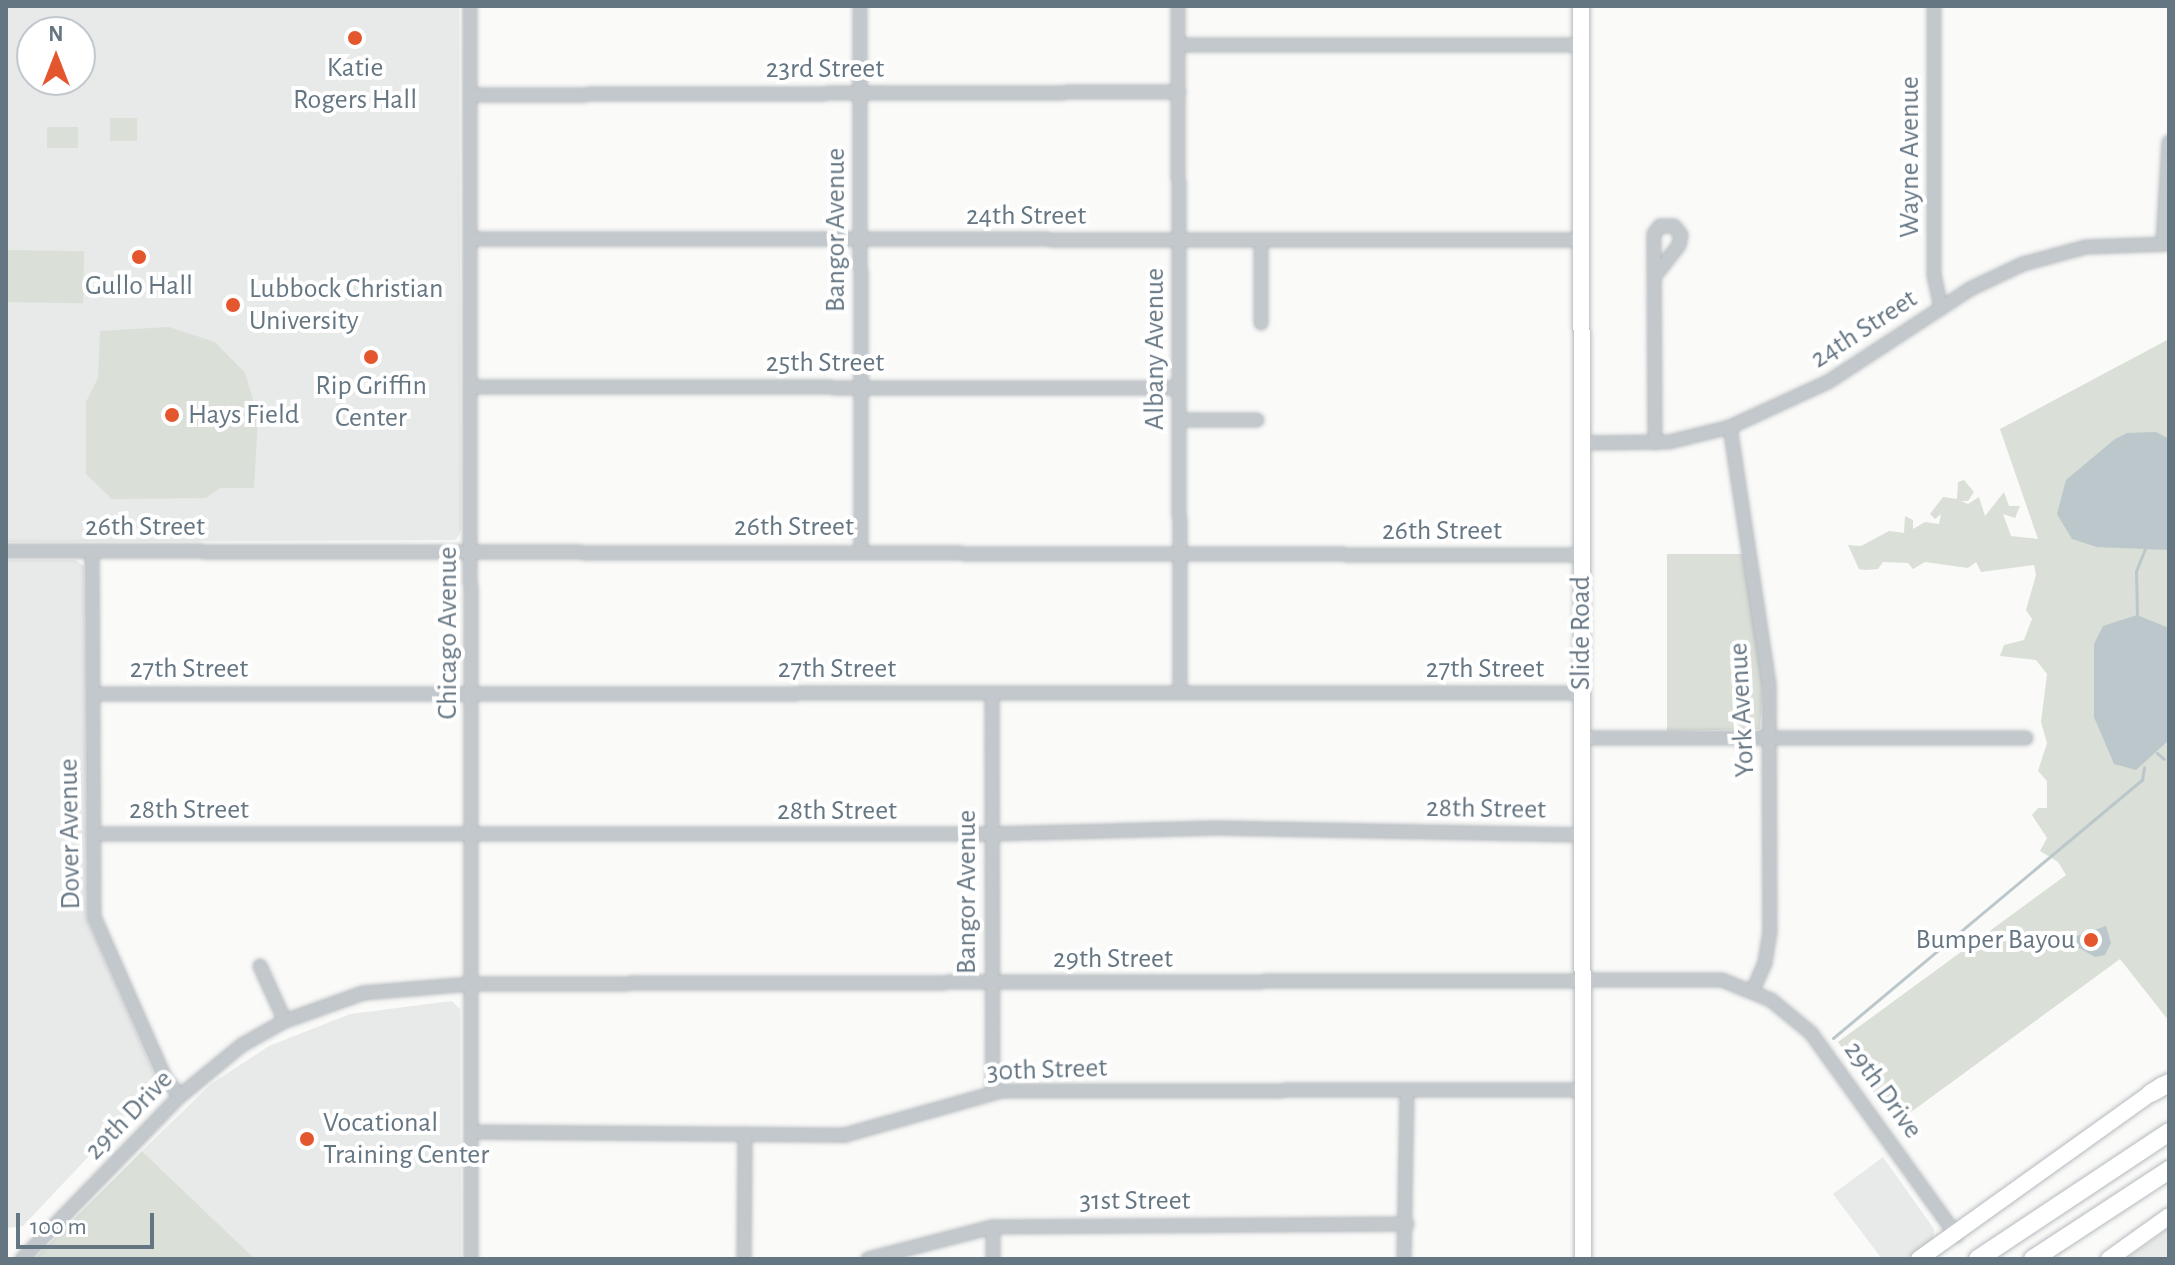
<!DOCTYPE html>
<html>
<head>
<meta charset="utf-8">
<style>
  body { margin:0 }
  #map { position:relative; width:2175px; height:1265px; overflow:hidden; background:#fafaf8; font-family:"Alegreya Sans",sans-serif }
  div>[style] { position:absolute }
  .built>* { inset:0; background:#e8e9e9 }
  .green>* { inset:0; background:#dadfd7; transform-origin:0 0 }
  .water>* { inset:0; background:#bbc7cb }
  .stream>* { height:3px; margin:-1.5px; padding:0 1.5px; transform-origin:1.5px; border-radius:1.5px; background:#bbc7cb }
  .roads { filter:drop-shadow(0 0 2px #b5babe) drop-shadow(0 0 2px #b5babe) }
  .minor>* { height:12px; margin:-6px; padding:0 6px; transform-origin:6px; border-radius:6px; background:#c3c8cc }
  .major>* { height:16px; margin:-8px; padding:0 8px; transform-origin:8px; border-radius:8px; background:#fff }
  .highway>* { height:18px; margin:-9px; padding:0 9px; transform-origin:9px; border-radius:9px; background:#fff }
  .dots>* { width:22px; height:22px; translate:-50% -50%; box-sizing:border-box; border:4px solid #fff; border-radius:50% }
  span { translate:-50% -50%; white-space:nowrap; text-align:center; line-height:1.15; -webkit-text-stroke:8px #fff; paint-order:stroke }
  .poi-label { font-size:28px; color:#657683 }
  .left { translate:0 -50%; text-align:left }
  .right { translate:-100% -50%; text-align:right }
  .street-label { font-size:28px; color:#657683 }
  .frame { position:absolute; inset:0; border:8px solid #657683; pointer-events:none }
  .north { position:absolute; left:16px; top:16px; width:80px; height:80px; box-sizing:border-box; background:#fff; border:2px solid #c1c8cd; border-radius:50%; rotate:0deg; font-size:22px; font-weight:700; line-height:32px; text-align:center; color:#657683 }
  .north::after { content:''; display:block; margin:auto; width:28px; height:36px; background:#e4572e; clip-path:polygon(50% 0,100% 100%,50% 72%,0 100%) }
  .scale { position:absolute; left:16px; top:1213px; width:138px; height:36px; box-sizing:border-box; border:4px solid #657683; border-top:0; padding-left:10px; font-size:24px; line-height:28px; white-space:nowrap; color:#657683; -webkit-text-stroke:6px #fff; paint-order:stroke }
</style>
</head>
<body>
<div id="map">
  <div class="built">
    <div style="clip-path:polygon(evenodd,6px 6px,459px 6px,461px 530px,456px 540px,6px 542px,6px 6px,32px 32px,80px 32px,80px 80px,32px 80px,32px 32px)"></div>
    <div style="clip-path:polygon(6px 560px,75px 560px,84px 566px,86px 917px,158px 1083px,23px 1226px,6px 1228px)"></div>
    <div style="clip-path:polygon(452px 1001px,460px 1009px,461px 1259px,255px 1259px,142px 1151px,211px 1084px,269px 1046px,350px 1014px)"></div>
    <div style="clip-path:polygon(1883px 1157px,1934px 1229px,1933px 1241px,1906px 1259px,1882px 1259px,1833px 1194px)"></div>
    <div style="clip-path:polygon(2169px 1228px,2169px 1259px,2126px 1259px)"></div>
  </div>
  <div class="green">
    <div style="left:110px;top:118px;width:27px;height:23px"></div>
    <div style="left:47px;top:127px;width:31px;height:21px"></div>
    <div style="left:6px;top:250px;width:78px;height:52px;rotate:1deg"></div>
    <div style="clip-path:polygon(169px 327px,215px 342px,245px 373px,258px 417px,254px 488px,220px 488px,206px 498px,112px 499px,86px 474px,86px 402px,98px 378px,100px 331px)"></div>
    <div style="clip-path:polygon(2169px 339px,2169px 1021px,2120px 959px,1896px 1123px,1838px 1042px,2066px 875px,2058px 862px,2040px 851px,2047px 838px,2032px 815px,2038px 808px,2047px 808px,2047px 781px,2038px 771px,2047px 743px,2041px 722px,2047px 674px,2036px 660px,2000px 656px,2004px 645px,2024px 640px,2032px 619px,2026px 610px,2036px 575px,2034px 565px,1981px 572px,1976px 562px,1968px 568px,1925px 562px,1913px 569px,1908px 563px,1883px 562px,1878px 569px,1865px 570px,1859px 569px,1848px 545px,1861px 546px,1889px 531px,1904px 533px,1905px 516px,1913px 520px,1913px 529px,1925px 522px,1939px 524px,1941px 514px,1935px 519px,1930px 514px,1943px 497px,1957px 499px,1958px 482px,1964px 480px,1974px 492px,1968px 501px,1961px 501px,1968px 504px,1979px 497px,1985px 516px,2004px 492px,2009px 506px,2020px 506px,2015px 518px,2003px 514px,2011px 536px,2038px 539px,2000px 429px)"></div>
    <div style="clip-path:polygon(1667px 554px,1743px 554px,1763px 680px,1760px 729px,1667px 731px)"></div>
    <div style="clip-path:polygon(142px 1151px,255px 1259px,34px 1259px)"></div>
  </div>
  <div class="water">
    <div style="clip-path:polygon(2156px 432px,2169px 439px,2169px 550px,2097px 547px,2072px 539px,2057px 514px,2066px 480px,2115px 439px,2127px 433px)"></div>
    <div style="clip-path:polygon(2137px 615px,2169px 628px,2169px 740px,2136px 770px,2114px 764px,2094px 717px,2094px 644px,2103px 626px)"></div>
    <div style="clip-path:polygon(2106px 926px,2111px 943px,2105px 955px,2095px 957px,2074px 945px,2071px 938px)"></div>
  </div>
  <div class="stream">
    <div style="left:2137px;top:615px;width:44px;rotate:-91.3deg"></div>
    <div style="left:2136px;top:571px;width:24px;rotate:-68deg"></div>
    <div style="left:2157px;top:753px;width:9px;rotate:41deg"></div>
    <div style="left:1833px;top:1038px;width:403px;rotate:-39.9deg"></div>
    <div style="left:2142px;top:780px;width:13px;rotate:-81deg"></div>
  </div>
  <div class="roads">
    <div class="minor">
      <div style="left:470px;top:6px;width:1253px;rotate:89.95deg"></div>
      <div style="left:860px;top:6px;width:545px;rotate:89.89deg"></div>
      <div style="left:1178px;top:6px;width:687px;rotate:89.83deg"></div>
      <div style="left:1934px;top:6px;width:269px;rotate:90deg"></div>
      <div style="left:1934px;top:275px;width:34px;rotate:78deg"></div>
      <div style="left:1179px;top:45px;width:402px"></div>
      <div style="left:470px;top:95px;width:709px;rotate:-0.24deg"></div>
      <div style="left:471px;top:239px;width:1109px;rotate:0.05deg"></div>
      <div style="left:2163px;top:243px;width:101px;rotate:-86.6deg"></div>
      <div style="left:1261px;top:323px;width:83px;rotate:-90deg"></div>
      <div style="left:471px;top:387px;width:708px;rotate:0.08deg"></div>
      <div style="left:1179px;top:420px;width:78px"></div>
      <div style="left:1730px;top:427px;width:262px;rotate:81.4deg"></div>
      <div style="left:1769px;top:686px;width:245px;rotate:89.8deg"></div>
      <div style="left:1770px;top:931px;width:32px;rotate:99deg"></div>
      <div style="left:1765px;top:963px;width:30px;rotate:114deg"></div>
      <div style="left:1581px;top:443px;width:88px;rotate:-0.7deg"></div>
      <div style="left:1669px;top:442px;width:63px;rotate:-13.8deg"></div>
      <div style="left:1730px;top:427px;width:108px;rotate:-24.7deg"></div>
      <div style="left:1828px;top:382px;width:170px;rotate:-33.2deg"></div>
      <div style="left:1970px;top:289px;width:59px;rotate:-25.3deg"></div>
      <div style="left:2023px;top:264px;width:65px;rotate:-15.1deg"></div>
      <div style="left:2086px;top:247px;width:83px;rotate:-2.1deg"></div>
      <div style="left:1655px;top:443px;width:209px;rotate:-90.3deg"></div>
      <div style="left:1654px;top:234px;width:10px;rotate:-53deg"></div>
      <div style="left:1660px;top:226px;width:14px"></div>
      <div style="left:1674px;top:226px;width:11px;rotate:52deg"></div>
      <div style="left:1681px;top:235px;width:10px;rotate:101deg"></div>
      <div style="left:1679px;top:245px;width:37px;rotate:128deg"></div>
      <div style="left:6px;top:551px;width:1575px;rotate:0.15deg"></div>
      <div style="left:92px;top:551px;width:366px;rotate:89.7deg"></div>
      <div style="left:94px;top:917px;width:176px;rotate:66.2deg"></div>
      <div style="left:165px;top:1078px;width:23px;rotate:50deg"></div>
      <div style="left:992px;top:693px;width:399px;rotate:89.9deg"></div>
      <div style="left:93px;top:694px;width:1488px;rotate:-0.04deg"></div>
      <div style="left:1582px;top:738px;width:444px"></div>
      <div style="left:93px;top:834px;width:898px"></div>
      <div style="left:991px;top:834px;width:225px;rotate:-1.5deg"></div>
      <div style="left:1216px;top:828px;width:365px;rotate:1.1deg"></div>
      <div style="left:260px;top:966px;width:60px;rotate:65.6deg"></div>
      <div style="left:471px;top:1132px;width:374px;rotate:0.5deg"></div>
      <div style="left:845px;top:1135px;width:163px;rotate:-15.7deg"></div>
      <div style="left:1002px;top:1091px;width:580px;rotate:-0.1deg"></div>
      <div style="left:993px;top:1227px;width:32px;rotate:90deg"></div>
      <div style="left:22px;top:1259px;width:227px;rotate:-45.9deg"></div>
      <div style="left:180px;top:1096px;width:80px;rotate:-39.4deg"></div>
      <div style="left:242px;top:1045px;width:49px;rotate:-29.2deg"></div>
      <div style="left:285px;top:1021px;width:83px;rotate:-19.7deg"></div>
      <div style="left:363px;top:993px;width:108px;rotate:-4.8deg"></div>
      <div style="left:471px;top:984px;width:1251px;rotate:-0.18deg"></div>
      <div style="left:1722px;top:980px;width:53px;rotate:22.2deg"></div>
      <div style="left:1771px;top:1000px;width:52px;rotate:39.5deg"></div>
      <div style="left:1811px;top:1033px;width:250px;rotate:54.3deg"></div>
      <div style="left:744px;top:1259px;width:125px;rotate:-89.5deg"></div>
      <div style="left:868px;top:1259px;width:129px;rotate:-14.4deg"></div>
      <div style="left:993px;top:1227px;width:414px;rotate:-0.4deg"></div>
      <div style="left:1404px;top:1259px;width:169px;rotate:-89deg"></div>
    </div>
    <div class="major">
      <div style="left:1581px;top:6px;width:1253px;rotate:89.91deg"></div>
      <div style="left:1919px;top:1259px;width:299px;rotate:-35.6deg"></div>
      <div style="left:2109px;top:1259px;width:74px;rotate:-35.6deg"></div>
    </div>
    <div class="highway">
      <div style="left:2151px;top:1093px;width:21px;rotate:-29deg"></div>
      <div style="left:1978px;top:1259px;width:229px;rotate:-33.6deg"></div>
      <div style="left:2033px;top:1259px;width:163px;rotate:-33.2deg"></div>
    </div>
  </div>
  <div class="dots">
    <div style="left:355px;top:38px;background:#e4572e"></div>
    <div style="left:139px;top:257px;background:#e4572e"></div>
    <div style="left:233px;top:305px;background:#e4572e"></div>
    <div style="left:371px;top:357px;background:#e4572e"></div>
    <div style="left:172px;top:415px;background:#e4572e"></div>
    <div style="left:2091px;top:940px;background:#e4572e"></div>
    <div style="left:307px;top:1139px;background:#e4572e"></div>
  </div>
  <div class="poi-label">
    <span style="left:355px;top:84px">Katie<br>Rogers Hall</span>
    <span style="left:139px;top:286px">Gullo Hall</span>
    <span class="left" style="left:249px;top:305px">Lubbock Christian<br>University</span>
    <span style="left:371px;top:402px">Rip Griffin<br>Center</span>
    <span class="left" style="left:188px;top:415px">Hays Field</span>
    <span class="right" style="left:2075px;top:940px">Bumper Bayou</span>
    <span class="left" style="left:323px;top:1139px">Vocational<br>Training Center</span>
  </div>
  <div class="street-label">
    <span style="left:825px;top:69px">23rd Street</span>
    <span style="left:1910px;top:157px;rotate:-90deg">Wayne Avenue</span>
    <span style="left:1026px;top:216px">24th Street</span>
    <span style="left:836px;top:230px;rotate:-90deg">Bangor Avenue</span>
    <span style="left:1864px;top:329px;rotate:-33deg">24th Street</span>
    <span style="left:1155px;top:349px;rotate:-90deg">Albany Avenue</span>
    <span style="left:825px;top:363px">25th Street</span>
    <span style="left:145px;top:527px">26th Street</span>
    <span style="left:794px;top:527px">26th Street</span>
    <span style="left:1442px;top:531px">26th Street</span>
    <span style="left:448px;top:633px;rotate:-90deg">Chicago Avenue</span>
    <span style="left:1581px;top:633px;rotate:-90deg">Slide Road</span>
    <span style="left:189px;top:669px">27th Street</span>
    <span style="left:837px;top:669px">27th Street</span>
    <span style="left:1485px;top:669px">27th Street</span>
    <span style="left:1742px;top:710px;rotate:-93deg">York Avenue</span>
    <span style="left:1486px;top:809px;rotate:1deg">28th Street</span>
    <span style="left:189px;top:810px">28th Street</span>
    <span style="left:837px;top:811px">28th Street</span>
    <span style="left:70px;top:834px;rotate:-91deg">Dover Avenue</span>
    <span style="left:967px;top:892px;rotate:-90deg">Bangor Avenue</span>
    <span style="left:1113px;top:959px">29th Street</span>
    <span style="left:1047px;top:1070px;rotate:-2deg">30th Street</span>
    <span style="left:1883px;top:1090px;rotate:54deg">29th Drive</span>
    <span style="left:129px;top:1115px;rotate:-46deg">29th Drive</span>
    <span style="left:1135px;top:1201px">31st Street</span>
  </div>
  <div class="frame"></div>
  <div class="north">N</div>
  <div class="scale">100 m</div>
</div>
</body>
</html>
